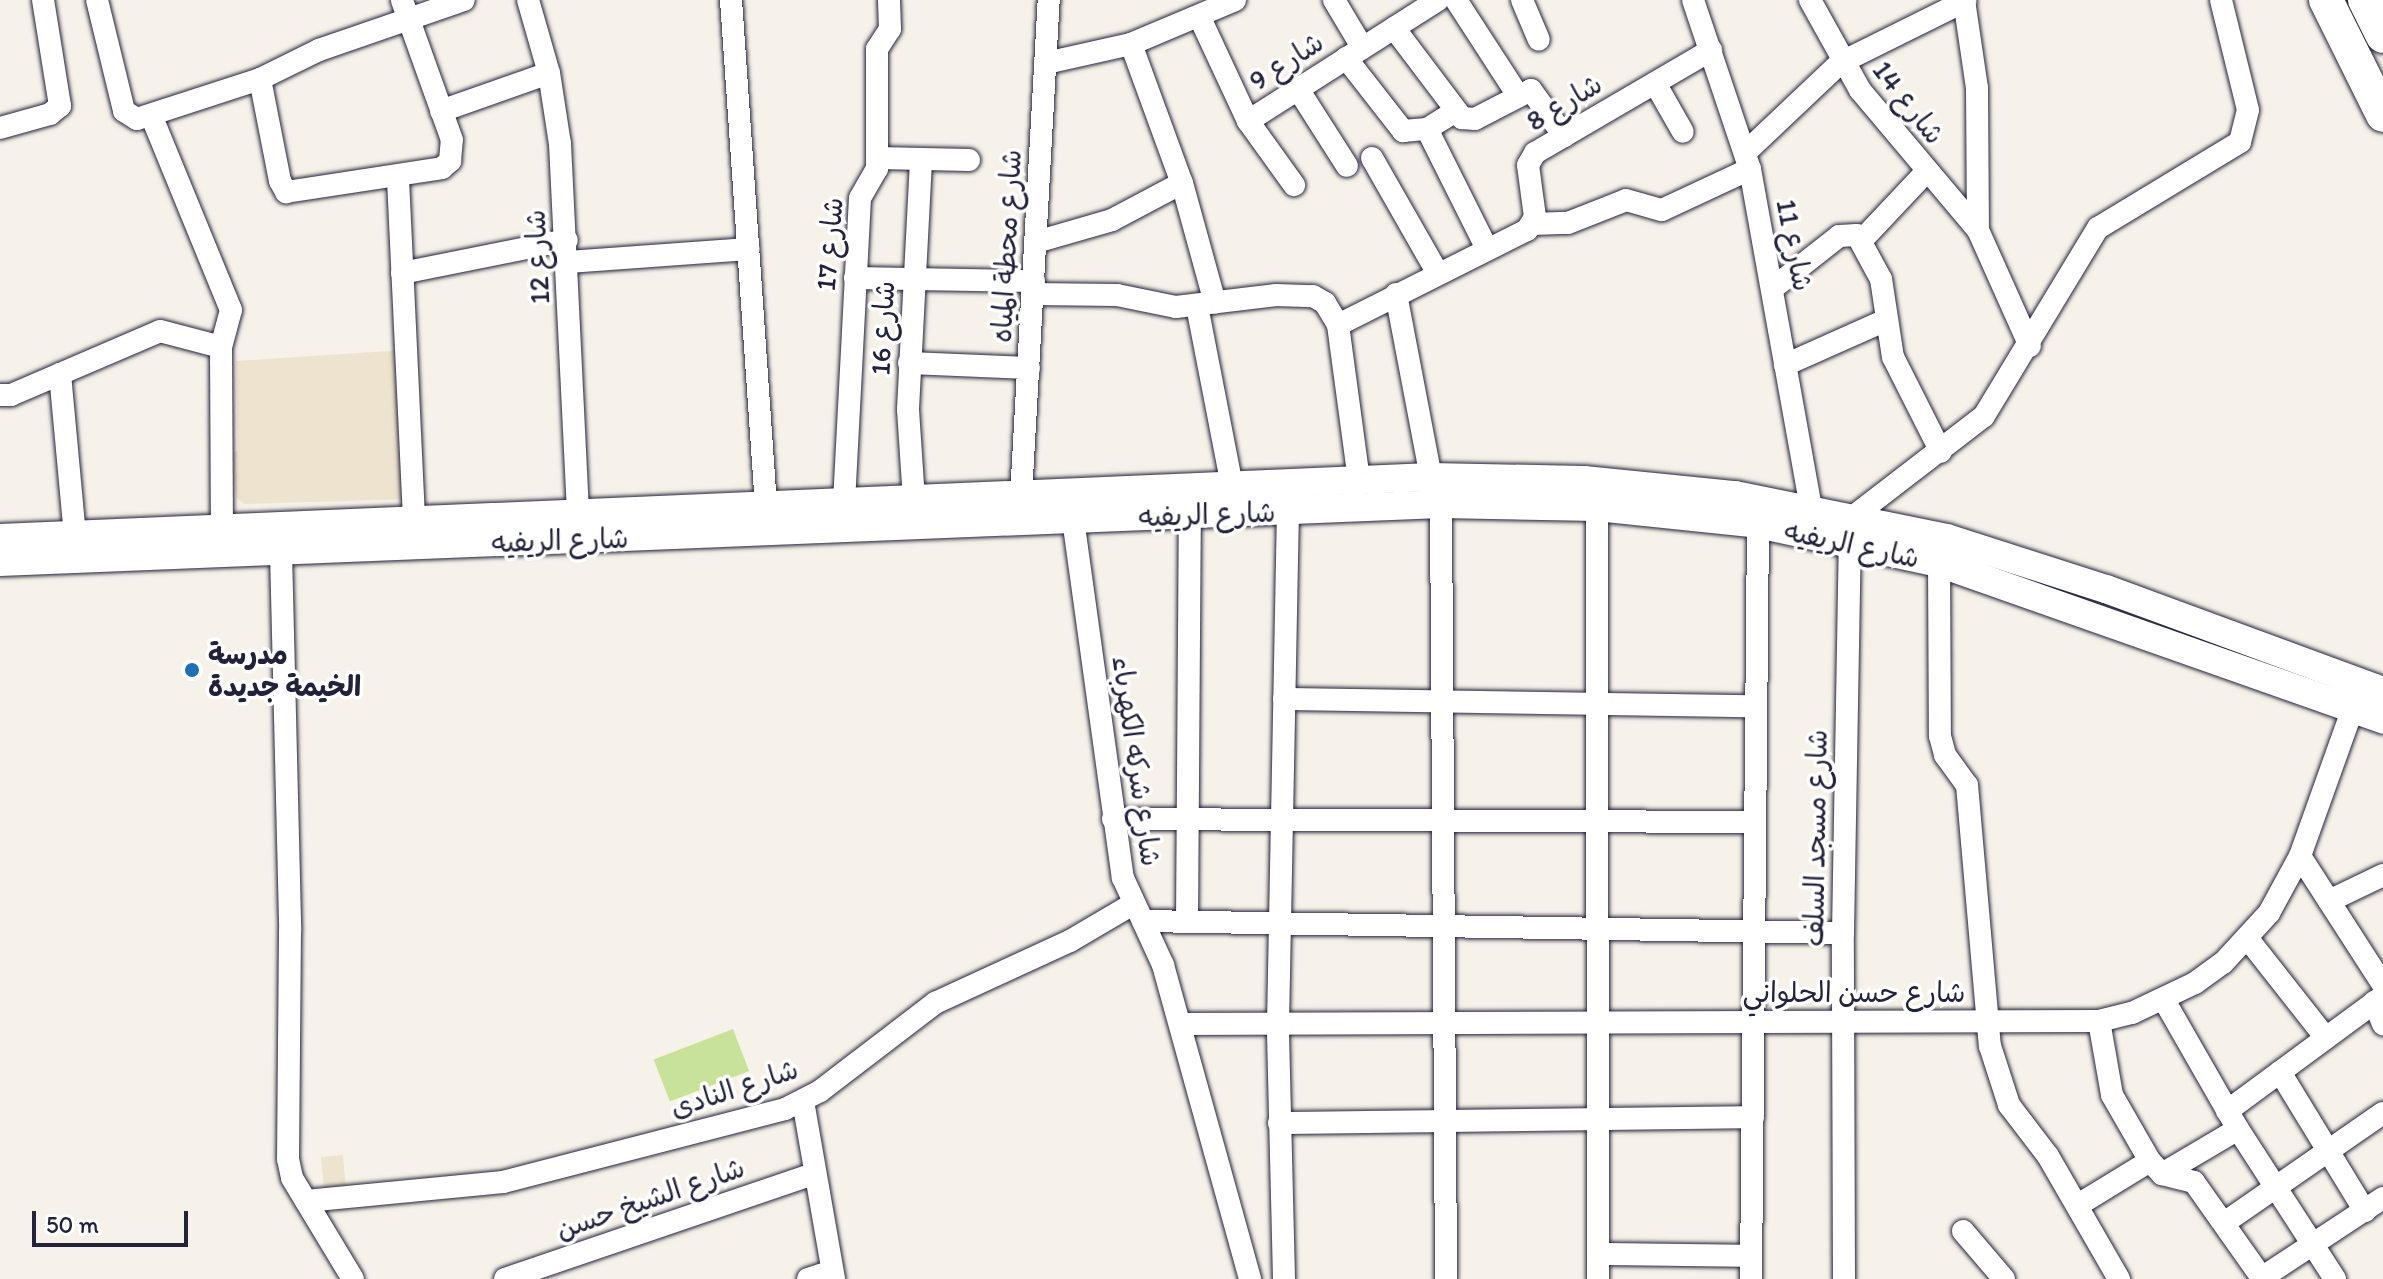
<!DOCTYPE html>
<html>
<head>
<meta charset="utf-8">
<style>
  body { margin:0 }
  #map { position:relative; width:2383px; height:1279px; overflow:hidden; background:#f7f2e9; font-family:Itim,"Playpen Sans Arabic",sans-serif }
  div>[style] { position:absolute }
  .built>* { inset:0; background:#eee3ce; transform-origin:0 0 }
  .green>* { inset:0; background:#c8e399; transform-origin:0 0 }
  .roads { filter:drop-shadow(0 0 2px #22223b) drop-shadow(0 0 2px #22223b) }
  .minor>* { height:22px; margin:-11px; padding:0 11px; transform-origin:11px; border-radius:11px; background:#fff }
  .tertiary>* { height:28px; margin:-14px; padding:0 14px; transform-origin:14px; border-radius:14px; background:#fff }
  .primary>* { height:34px; margin:-17px; padding:0 17px; transform-origin:17px; border-radius:17px; background:#fff }
  .dots>* { width:22px; height:22px; translate:-50% -50%; box-sizing:border-box; border:4px solid #fff; border-radius:50% }
  span { translate:-50% -50%; white-space:nowrap; text-align:center; line-height:1.15; -webkit-text-stroke:7px #fff; paint-order:stroke }
  .street-label { font-size:28px; color:#22223b }
  .poi-label { font-size:28px; color:#22223b; font-weight:700 }
  .left { translate:0 -50%; text-align:left }
  .scale { position:absolute; left:32px; top:1211px; width:156px; height:36px; box-sizing:border-box; border:4px solid #22223b; border-top:0; padding-left:10px; font-size:24px; line-height:28px; white-space:nowrap; color:#22223b; -webkit-text-stroke:6px #fff; paint-order:stroke }
</style>
</head>
<body>
<div id="map">
  <div class="built">
    <div style="clip-path:polygon(405px 350px,412px 499px,244px 504px,236px 497px,231px 453px,238px 451px,236px 361px)"></div>
    <div style="left:343px;top:1155px;width:36px;height:22px;rotate:85deg"></div>
  </div>
  <div class="green">
    <div style="left:733px;top:1029px;width:45px;height:85px;rotate:69deg"></div>
  </div>
  <div class="roads">
    <div class="minor">
      <div style="left:97px;top:0;width:114px;rotate:76.3deg"></div>
      <div style="left:124px;top:111px;width:15px;rotate:32deg"></div>
      <div style="left:137px;top:119px;width:129px;rotate:-18deg"></div>
      <div style="left:260px;top:79px;width:66px;rotate:-26.2deg"></div>
      <div style="left:319px;top:50px;width:153px;rotate:-19deg"></div>
      <div style="left:528px;top:0;width:76px;rotate:74deg"></div>
      <div style="left:549px;top:73px;width:72px;rotate:81.2deg"></div>
      <div style="left:560px;top:144px;width:370px;rotate:87.2deg"></div>
      <div style="left:731px;top:0;width:507px;rotate:86.04deg"></div>
      <div style="left:1334px;top:0;width:55px;rotate:59.2deg"></div>
      <div style="left:1456px;top:0;width:112px;rotate:57deg"></div>
      <div style="left:1522px;top:0;width:43px;rotate:67deg"></div>
      <div style="left:1693px;top:0;width:178px;rotate:71.4deg"></div>
      <div style="left:1750px;top:169px;width:345px;rotate:79.8deg"></div>
      <div style="left:1810px;top:0;width:103px;rotate:60.9deg"></div>
      <div style="left:1860px;top:90px;width:183px;rotate:49.9deg"></div>
      <div style="left:1964px;top:0;width:89px;rotate:81.6deg"></div>
      <div style="left:1977px;top:88px;width:142px;rotate:89.6deg"></div>
      <div style="left:1978px;top:230px;width:127px;rotate:65.9deg"></div>
      <div style="left:1200px;top:18px;width:114px;rotate:65deg"></div>
      <div style="left:1248px;top:121px;width:79px;rotate:54.3deg"></div>
      <div style="left:1394px;top:28px;width:113px;rotate:52.9deg"></div>
      <div style="left:1462px;top:118px;width:13px;rotate:4deg"></div>
      <div style="left:1475px;top:119px;width:63px;rotate:-27.4deg"></div>
      <div style="left:1531px;top:90px;width:57px;rotate:54.3deg"></div>
      <div style="left:1131px;top:44px;width:148px;rotate:69.9deg"></div>
      <div style="left:1182px;top:183px;width:124px;rotate:74.6deg"></div>
      <div style="left:1346px;top:58px;width:93px;rotate:52deg"></div>
      <div style="left:1403px;top:131px;width:24px;rotate:-5deg"></div>
      <div style="left:1427px;top:129px;width:34px;rotate:-32deg"></div>
      <div style="left:1046px;top:63px;width:87px;rotate:-12.6deg"></div>
      <div style="left:1131px;top:44px;width:113px;rotate:-22.9deg"></div>
      <div style="left:260px;top:79px;width:104px;rotate:78.9deg"></div>
      <div style="left:280px;top:181px;width:13px;rotate:61deg"></div>
      <div style="left:286px;top:192px;width:158px;rotate:-8.7deg"></div>
      <div style="left:442px;top:168px;width:11px;rotate:-41deg"></div>
      <div style="left:450px;top:161px;width:21px;rotate:-85deg"></div>
      <div style="left:452px;top:140px;width:149px;rotate:-109.7deg"></div>
      <div style="left:1655px;top:83px;width:56px;rotate:60.3deg"></div>
      <div style="left:1298px;top:89px;width:91px;rotate:57.5deg"></div>
      <div style="left:441px;top:111px;width:114px;rotate:-19.4deg"></div>
      <div style="left:151px;top:115px;width:211px;rotate:67.7deg"></div>
      <div style="left:231px;top:310px;width:38px;rotate:105deg"></div>
      <div style="left:221px;top:347px;width:182px;rotate:89.7deg"></div>
      <div style="left:1248px;top:121px;width:225px;rotate:-32.5deg"></div>
      <div style="left:0;top:128px;width:52px;rotate:-15.6deg"></div>
      <div style="left:50px;top:114px;width:13px;rotate:-39deg"></div>
      <div style="left:60px;top:106px;width:107px;rotate:-99.1deg"></div>
      <div style="left:1427px;top:129px;width:132px;rotate:63.4deg"></div>
      <div style="left:1746px;top:152px;width:129px;rotate:-43.4deg"></div>
      <div style="left:1840px;top:63px;width:140px;rotate:-26.4deg"></div>
      <div style="left:878px;top:158px;width:91px;rotate:1.3deg"></div>
      <div style="left:1372px;top:158px;width:131px;rotate:60.3deg"></div>
      <div style="left:398px;top:179px;width:342px;rotate:87.3deg"></div>
      <div style="left:1532px;top:224px;width:36px;rotate:-2deg"></div>
      <div style="left:1568px;top:223px;width:62px;rotate:-21.6deg"></div>
      <div style="left:1626px;top:200px;width:37px;rotate:16deg"></div>
      <div style="left:1662px;top:210px;width:97px;rotate:-25deg"></div>
      <div style="left:1862px;top:240px;width:93px;rotate:-46.7deg"></div>
      <div style="left:1036px;top:242px;width:79px;rotate:-16.1deg"></div>
      <div style="left:1112px;top:220px;width:79px;rotate:-27.9deg"></div>
      <div style="left:568px;top:262px;width:181px;rotate:-4.1deg"></div>
      <div style="left:402px;top:273px;width:168px;rotate:-11.3deg"></div>
      <div style="left:855px;top:278px;width:179px;rotate:1deg"></div>
      <div style="left:1773px;top:288px;width:84px;rotate:-38.2deg"></div>
      <div style="left:1839px;top:236px;width:18px;rotate:-3deg"></div>
      <div style="left:1857px;top:235px;width:50px;rotate:61.4deg"></div>
      <div style="left:1881px;top:279px;width:79px;rotate:81.3deg"></div>
      <div style="left:1893px;top:357px;width:106px;rotate:63.2deg"></div>
      <div style="left:1033px;top:294px;width:84px;rotate:0.7deg"></div>
      <div style="left:1117px;top:295px;width:60px;rotate:11.5deg"></div>
      <div style="left:1176px;top:307px;width:101px;rotate:-6.8deg"></div>
      <div style="left:1276px;top:295px;width:37px;rotate:2deg"></div>
      <div style="left:1313px;top:296px;width:14px;rotate:30deg"></div>
      <div style="left:1325px;top:303px;width:26px;rotate:59deg"></div>
      <div style="left:1338px;top:325px;width:156px;rotate:82.3deg"></div>
      <div style="left:1396px;top:294px;width:186px;rotate:79.2deg"></div>
      <div style="left:1197px;top:306px;width:183px;rotate:79deg"></div>
      <div style="left:1338px;top:325px;width:212px;rotate:-26.7deg"></div>
      <div style="left:1527px;top:230px;width:15px;rotate:-58deg"></div>
      <div style="left:1535px;top:217px;width:52px;rotate:-97.7deg"></div>
      <div style="left:1528px;top:165px;width:14px;rotate:-60deg"></div>
      <div style="left:1535px;top:153px;width:204px;rotate:-30.3deg"></div>
      <div style="left:909px;top:363px;width:120px;rotate:2.4deg"></div>
      <div style="left:1785px;top:365px;width:111px;rotate:-24deg"></div>
      <div style="left:60px;top:374px;width:162px;rotate:84.7deg"></div>
      <div style="left:0;top:395px;width:11px"></div>
      <div style="left:11px;top:395px;width:162px;rotate:-23.2deg"></div>
      <div style="left:160px;top:331px;width:63px;rotate:14.7deg"></div>
      <div style="left:1021px;top:496px;width:497px;rotate:-86.8deg"></div>
      <div style="left:914px;top:500px;width:91px;rotate:-93.8deg"></div>
      <div style="left:908px;top:409px;width:250px;rotate:-87deg"></div>
      <div style="left:844px;top:503px;width:305px;rotate:-87deg"></div>
      <div style="left:860px;top:198px;width:34px;rotate:-60deg"></div>
      <div style="left:877px;top:169px;width:120px;rotate:-90deg"></div>
      <div style="left:877px;top:49px;width:24px;rotate:-57deg"></div>
      <div style="left:890px;top:29px;width:29px;rotate:-92deg"></div>
      <div style="left:1441px;top:504px;width:775px;rotate:89.63deg"></div>
      <div style="left:1597px;top:507px;width:772px;rotate:89.93deg"></div>
      <div style="left:1854px;top:516px;width:164px;rotate:-37.6deg"></div>
      <div style="left:1984px;top:416px;width:220px;rotate:-58.8deg"></div>
      <div style="left:2098px;top:228px;width:166px;rotate:-31.2deg"></div>
      <div style="left:2240px;top:142px;width:33px;rotate:-76deg"></div>
      <div style="left:2248px;top:110px;width:113px;rotate:-103.8deg"></div>
      <div style="left:1073px;top:519px;width:362px;rotate:82.1deg"></div>
      <div style="left:1123px;top:878px;width:96px;rotate:65.3deg"></div>
      <div style="left:1163px;top:965px;width:326px;rotate:74.5deg"></div>
      <div style="left:281px;top:552px;width:379px;rotate:88.6deg"></div>
      <div style="left:290px;top:931px;width:228px;rotate:90.5deg"></div>
      <div style="left:288px;top:1159px;width:19px;rotate:78deg"></div>
      <div style="left:292px;top:1178px;width:118px;rotate:58.9deg"></div>
      <div style="left:1939px;top:563px;width:173px;rotate:89.7deg"></div>
      <div style="left:1940px;top:736px;width:20px;rotate:75deg"></div>
      <div style="left:1945px;top:755px;width:37px;rotate:54deg"></div>
      <div style="left:1967px;top:785px;width:262px;rotate:85deg"></div>
      <div style="left:1990px;top:1046px;width:62px;rotate:72.1deg"></div>
      <div style="left:2009px;top:1105px;width:64px;rotate:52.6deg"></div>
      <div style="left:2048px;top:1156px;width:142px;rotate:60deg"></div>
      <div style="left:1284px;top:699px;width:471px;rotate:0.9deg"></div>
      <div style="left:1113px;top:819px;width:642px;rotate:0.27deg"></div>
      <div style="left:2300px;top:856px;width:153px;rotate:57.2deg"></div>
      <div style="left:2329px;top:901px;width:60px;rotate:-25.7deg"></div>
      <div style="left:1143px;top:921px;width:700px;rotate:0.98deg"></div>
      <div style="left:1187px;top:922px;width:408px;rotate:-89.6deg"></div>
      <div style="left:2248px;top:939px;width:126px;rotate:51.8deg"></div>
      <div style="left:2164px;top:1000px;width:149px;rotate:60.2deg"></div>
      <div style="left:2238px;top:1129px;width:179px;rotate:57.1deg"></div>
      <div style="left:2374px;top:1002px;width:24px;rotate:68deg"></div>
      <div style="left:2099px;top:1021px;width:75px;rotate:80deg"></div>
      <div style="left:2112px;top:1095px;width:76px;rotate:60.1deg"></div>
      <div style="left:2150px;top:1161px;width:18px;rotate:47deg"></div>
      <div style="left:2162px;top:1174px;width:33px;rotate:14deg"></div>
      <div style="left:2194px;top:1182px;width:118px;rotate:54.7deg"></div>
      <div style="left:1181px;top:1024px;width:918px;rotate:-0.19deg"></div>
      <div style="left:2099px;top:1021px;width:34px;rotate:-14deg"></div>
      <div style="left:2132px;top:1013px;width:70px;rotate:-25.5deg"></div>
      <div style="left:2195px;top:983px;width:34px;rotate:-36deg"></div>
      <div style="left:2223px;top:963px;width:68px;rotate:-47.4deg"></div>
      <div style="left:2269px;top:913px;width:65px;rotate:-61.5deg"></div>
      <div style="left:2300px;top:856px;width:157px;rotate:-70.3deg"></div>
      <div style="left:2280px;top:1072px;width:163px;rotate:58.6deg"></div>
      <div style="left:803px;top:1101px;width:181px;rotate:80.1deg"></div>
      <div style="left:2227px;top:1111px;width:194px;rotate:-36.4deg"></div>
      <div style="left:1279px;top:1123px;width:474px;rotate:-0.7deg"></div>
      <div style="left:2162px;top:1174px;width:88px;rotate:-30.6deg"></div>
      <div style="left:306px;top:1201px;width:198px;rotate:-5.5deg"></div>
      <div style="left:503px;top:1182px;width:291px;rotate:-14.5deg"></div>
      <div style="left:785px;top:1109px;width:39px;rotate:-27deg"></div>
      <div style="left:820px;top:1091px;width:145px;rotate:-37.4deg"></div>
      <div style="left:935px;top:1003px;width:149px;rotate:-24.7deg"></div>
      <div style="left:1070px;top:941px;width:73px;rotate:-30.4deg"></div>
      <div style="left:2078px;top:1205px;width:84px;rotate:-31.4deg"></div>
      <div style="left:2224px;top:1223px;width:193px;rotate:-34.7deg"></div>
      <div style="left:1963px;top:1231px;width:63px;rotate:49.5deg"></div>
      <div style="left:1598px;top:1254px;width:153px;rotate:0.7deg"></div>
      <div style="left:505px;top:1279px;width:326px;rotate:-18.8deg"></div>
      <div style="left:808px;top:1279px;width:25px;rotate:-18deg"></div>
      <div style="left:1284px;top:1279px;width:254px;rotate:-91.4deg"></div>
      <div style="left:1278px;top:1025px;width:514px;rotate:-88.89deg"></div>
      <div style="left:1751px;top:1279px;width:755px;rotate:-89.47deg"></div>
      <div style="left:1844px;top:1279px;width:346px;rotate:-90.2deg"></div>
      <div style="left:1843px;top:933px;width:392px;rotate:-89deg"></div>
      <div style="left:2260px;top:1279px;width:147px;rotate:-33.4deg"></div>
    </div>
    <div class="tertiary">
      <div style="left:0;top:538px;width:1432px;rotate:-2.44deg"></div>
      <div style="left:1431px;top:477px;width:153px;rotate:1.1deg"></div>
      <div style="left:1584px;top:480px;width:152px;rotate:5.7deg"></div>
      <div style="left:1735px;top:495px;width:216px;rotate:11.5deg"></div>
      <div style="left:1947px;top:538px;width:167px;rotate:17.8deg"></div>
      <div style="left:2106px;top:589px;width:295px;rotate:20.2deg"></div>
      <div style="left:0;top:562px;width:1442px;rotate:-2.3deg"></div>
      <div style="left:1441px;top:504px;width:156px;rotate:1.1deg"></div>
      <div style="left:1597px;top:507px;width:162px;rotate:6deg"></div>
      <div style="left:1758px;top:524px;width:185px;rotate:12.2deg"></div>
      <div style="left:1939px;top:563px;width:471px;rotate:19.4deg"></div>
    </div>
    <div class="primary">
      <div style="left:2326px;top:0;width:128px;rotate:63.6deg"></div>
      <div style="left:2365px;top:0;width:40px;rotate:63.4deg"></div>
    </div>
  </div>
  <div class="dots">
    <div style="left:192px;top:670px;background:#1f6fb2"></div>
  </div>
  <div class="street-label">
    <span style="left:1286px;top:61px;rotate:-33deg">شارع 9</span>
    <span style="left:1564px;top:102px;rotate:-31deg">شارع 8</span>
    <span style="left:1909px;top:102px;rotate:52deg">شارع 14</span>
    <span style="left:829px;top:244px;rotate:-85deg">شارع 17</span>
    <span style="left:1795px;top:245px;rotate:79deg">شارع 11</span>
    <span style="left:1006px;top:246px;rotate:-87deg">شارع محطة المياه</span>
    <span style="left:537px;top:257px;rotate:-93deg">شارع 12</span>
    <span style="left:882px;top:328px;rotate:-87deg">شارع 16</span>
    <span style="left:1207px;top:514px;rotate:-2deg">شارع الريفيه</span>
    <span style="left:560px;top:540px;rotate:-2deg">شارع الريفيه</span>
    <span style="left:1852px;top:544px;rotate:12deg">شارع الريفيه</span>
    <span style="left:1137px;top:761px;rotate:82deg">شارع شركه الكهرباء</span>
    <span style="left:1815px;top:838px;rotate:-89deg">شارع مسجد السلف</span>
    <span style="left:1854px;top:992px">شارع حسن الحلواني</span>
    <span style="left:734px;top:1088px;rotate:-18deg">شارع النادى</span>
    <span style="left:650px;top:1198px;rotate:-19deg">شارع الشيخ حسن</span>
  </div>
  <div class="poi-label">
    <span class="left" style="left:208px;top:670px">مدرسة<br>الخيمة جديدة</span>
  </div>
  <div class="scale">50 m</div>
</div>
</body>
</html>
